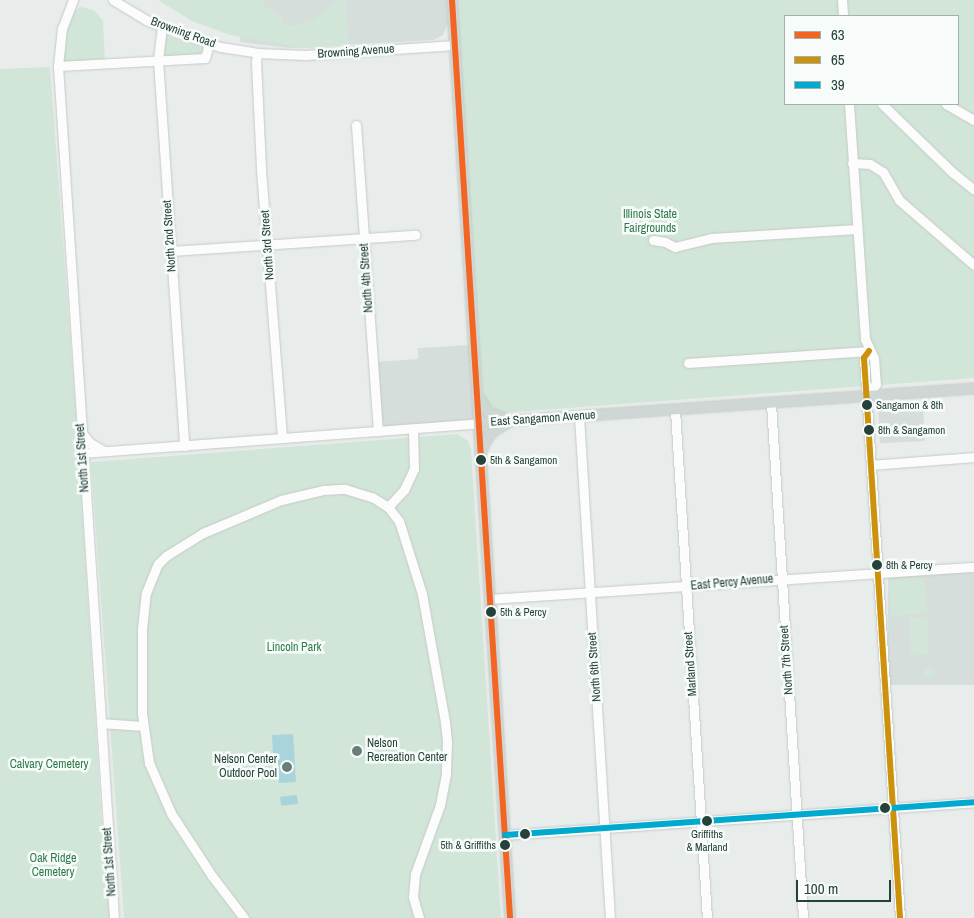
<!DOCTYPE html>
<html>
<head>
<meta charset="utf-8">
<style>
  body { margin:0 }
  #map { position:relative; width:974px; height:918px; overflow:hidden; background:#e8edeb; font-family:"Archivo Narrow",sans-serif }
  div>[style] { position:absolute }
  .built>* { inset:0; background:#d6dedb; transform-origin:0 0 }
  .green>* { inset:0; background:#d1e6d8; transform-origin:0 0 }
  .round { border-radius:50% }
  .water>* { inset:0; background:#a9d4db; transform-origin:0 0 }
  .roads { filter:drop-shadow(0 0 1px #c5cac8) drop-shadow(0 0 1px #c5cac8) }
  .minor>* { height:9px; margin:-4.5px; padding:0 4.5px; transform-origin:4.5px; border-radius:4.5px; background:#fcfcfc }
  .major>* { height:10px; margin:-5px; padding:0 5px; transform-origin:5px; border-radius:5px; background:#cfd7d5 }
  .bus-1>* { height:6px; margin:-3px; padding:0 3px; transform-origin:3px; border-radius:3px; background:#f26522 }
  .bus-2>* { height:6px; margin:-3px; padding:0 3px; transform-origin:3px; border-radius:3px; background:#cd920c }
  .bus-3>* { height:6px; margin:-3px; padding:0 3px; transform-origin:3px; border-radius:3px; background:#00a9ce }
  .dots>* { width:14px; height:14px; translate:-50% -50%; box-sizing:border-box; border:2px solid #f7fbf9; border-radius:50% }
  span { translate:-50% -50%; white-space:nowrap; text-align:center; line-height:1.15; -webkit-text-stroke:5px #f7fbf9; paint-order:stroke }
  .bus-label { font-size:11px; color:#24423a }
  .left { translate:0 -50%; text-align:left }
  .right { translate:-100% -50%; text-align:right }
  .street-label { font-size:12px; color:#24423a }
  .park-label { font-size:12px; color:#2d7a4b }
  .poi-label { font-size:12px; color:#24423a }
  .legend { position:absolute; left:784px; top:15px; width:175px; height:90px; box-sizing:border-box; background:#f7fbf9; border:1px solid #a3b1ad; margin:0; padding:6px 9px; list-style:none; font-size:15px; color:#24423a }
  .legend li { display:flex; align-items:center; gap:10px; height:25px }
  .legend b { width:25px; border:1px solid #a3b1ad }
  .scale { position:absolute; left:796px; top:880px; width:95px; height:22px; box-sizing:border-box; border:2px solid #24423a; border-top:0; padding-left:6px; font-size:15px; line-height:18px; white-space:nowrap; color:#24423a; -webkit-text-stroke:4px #f7fbf9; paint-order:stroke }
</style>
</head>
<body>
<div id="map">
  <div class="built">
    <div style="clip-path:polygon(238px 0,447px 0,448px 24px,443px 35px,433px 40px,290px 48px,255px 44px,240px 42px)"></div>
    <div style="clip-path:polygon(470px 345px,475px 419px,380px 428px,375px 362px,418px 359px,418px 348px)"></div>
    <div style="left:923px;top:404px;width:37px;height:45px;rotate:87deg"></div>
    <div style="left:974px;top:573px;width:112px;height:86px;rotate:90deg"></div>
  </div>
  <div class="green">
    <div style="clip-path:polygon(158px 0,262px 0,266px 7px,280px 15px,286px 27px,309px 22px,338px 0,346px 0,348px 42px,339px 46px,304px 48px,230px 35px,192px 21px)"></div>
    <div style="clip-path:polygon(evenodd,457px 0,974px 0,974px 378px,501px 413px,492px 412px,483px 397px,482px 386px,457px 0,785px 16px,958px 16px,958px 104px,785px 104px,785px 16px)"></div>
    <div style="clip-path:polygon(80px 7px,94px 10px,103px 21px,105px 61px,62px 62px,63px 39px,72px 12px)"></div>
    <div style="clip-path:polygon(166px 36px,201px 47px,204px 50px,201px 54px,162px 57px,164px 38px)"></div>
    <div style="clip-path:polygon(50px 67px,78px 444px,101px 813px,111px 918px,0 918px,0 69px)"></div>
    <div style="clip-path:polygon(458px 434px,468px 441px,471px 449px,501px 918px,124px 918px,91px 462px)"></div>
    <div style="left:924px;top:577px;width:36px;height:36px;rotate:85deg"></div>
    <div style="left:927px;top:617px;width:37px;height:18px;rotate:87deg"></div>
    <div class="round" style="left:923.5px;top:666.5px;width:11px;height:11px"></div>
  </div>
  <div class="water">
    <div style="clip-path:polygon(293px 734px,296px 782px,279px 783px,277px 753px,273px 753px,272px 735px)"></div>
    <div style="left:297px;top:795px;width:9px;height:17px;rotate:84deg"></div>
  </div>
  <div class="roads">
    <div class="minor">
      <div style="left:73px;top:0;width:30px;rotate:111deg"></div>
      <div style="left:62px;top:28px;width:38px;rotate:96deg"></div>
      <div style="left:58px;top:66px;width:854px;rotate:86.24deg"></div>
      <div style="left:113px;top:0;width:39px;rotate:31deg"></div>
      <div style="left:146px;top:20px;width:31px;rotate:22deg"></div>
      <div style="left:175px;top:32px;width:48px;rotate:18.1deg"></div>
      <div style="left:221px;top:47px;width:36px;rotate:9deg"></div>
      <div style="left:257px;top:53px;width:48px;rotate:2.4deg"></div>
      <div style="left:305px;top:55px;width:150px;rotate:-3.8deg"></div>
      <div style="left:842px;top:0;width:16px;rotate:86deg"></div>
      <div style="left:162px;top:27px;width:33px;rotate:97deg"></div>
      <div style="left:158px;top:60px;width:387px;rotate:86.1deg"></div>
      <div style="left:257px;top:53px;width:9px;rotate:96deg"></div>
      <div style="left:256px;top:62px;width:108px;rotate:87.3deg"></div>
      <div style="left:261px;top:170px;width:269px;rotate:85.5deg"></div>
      <div style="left:58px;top:66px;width:147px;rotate:-3.1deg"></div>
      <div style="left:205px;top:58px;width:15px;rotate:-74deg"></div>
      <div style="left:849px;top:104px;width:236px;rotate:86.1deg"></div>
      <div style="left:865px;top:339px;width:21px;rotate:65deg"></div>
      <div style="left:874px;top:358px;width:26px;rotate:86deg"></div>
      <div style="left:876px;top:384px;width:14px;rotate:124deg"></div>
      <div style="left:882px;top:104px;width:98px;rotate:44.2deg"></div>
      <div style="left:952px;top:172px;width:28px;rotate:39deg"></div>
      <div style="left:946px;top:104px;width:32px;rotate:30deg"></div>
      <div style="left:356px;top:125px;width:307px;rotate:85.9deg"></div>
      <div style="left:852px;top:163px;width:18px;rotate:3deg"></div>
      <div style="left:870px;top:164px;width:15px;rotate:32deg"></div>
      <div style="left:883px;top:172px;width:32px;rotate:60deg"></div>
      <div style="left:899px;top:200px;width:99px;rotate:40.9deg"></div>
      <div style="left:653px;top:240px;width:12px;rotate:9deg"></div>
      <div style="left:665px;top:242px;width:11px;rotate:27deg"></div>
      <div style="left:675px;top:247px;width:37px;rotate:-14deg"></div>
      <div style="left:711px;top:238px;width:146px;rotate:-3.5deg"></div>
      <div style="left:171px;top:251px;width:245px;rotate:-3.8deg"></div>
      <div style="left:869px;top:351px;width:9px;rotate:126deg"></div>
      <div style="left:864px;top:358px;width:561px;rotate:86.32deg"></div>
      <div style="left:688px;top:363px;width:181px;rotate:-3.8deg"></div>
      <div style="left:771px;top:403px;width:516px;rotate:86.44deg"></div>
      <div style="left:675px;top:410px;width:509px;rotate:86.4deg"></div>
      <div style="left:579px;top:416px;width:503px;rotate:86.47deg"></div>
      <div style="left:82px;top:433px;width:13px;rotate:51deg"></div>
      <div style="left:90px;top:443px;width:16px;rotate:30deg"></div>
      <div style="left:83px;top:453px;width:397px;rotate:-4.3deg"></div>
      <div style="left:871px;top:465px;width:103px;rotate:-4.4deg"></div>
      <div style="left:388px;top:507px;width:23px;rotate:-47deg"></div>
      <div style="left:404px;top:490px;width:23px;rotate:-65deg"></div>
      <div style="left:414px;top:469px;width:40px;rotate:-91.4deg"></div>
      <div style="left:490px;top:599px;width:485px;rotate:-3.8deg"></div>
      <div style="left:101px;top:723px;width:41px;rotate:4.2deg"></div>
      <div style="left:505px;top:835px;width:470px;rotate:-4deg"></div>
      <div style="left:244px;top:918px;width:53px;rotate:-127.3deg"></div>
      <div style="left:212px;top:876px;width:75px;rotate:-123.1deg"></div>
      <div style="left:171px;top:813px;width:55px;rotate:-113.7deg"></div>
      <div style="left:149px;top:763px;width:50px;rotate:-98deg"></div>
      <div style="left:142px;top:713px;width:84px;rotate:-90deg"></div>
      <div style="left:142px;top:629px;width:36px;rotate:-84deg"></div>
      <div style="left:146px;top:593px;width:31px;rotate:-68deg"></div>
      <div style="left:158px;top:564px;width:11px;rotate:-45deg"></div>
      <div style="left:166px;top:556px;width:44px;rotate:-31.9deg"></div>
      <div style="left:203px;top:533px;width:85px;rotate:-22.9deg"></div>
      <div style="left:281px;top:500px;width:43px;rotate:-13.4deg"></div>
      <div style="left:323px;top:490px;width:22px;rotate:-3deg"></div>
      <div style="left:345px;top:489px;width:28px;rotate:17deg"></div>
      <div style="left:372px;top:497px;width:19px;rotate:32deg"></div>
      <div style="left:388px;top:507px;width:18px;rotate:52deg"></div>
      <div style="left:399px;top:521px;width:77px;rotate:72.5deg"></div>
      <div style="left:422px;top:594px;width:130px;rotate:79.8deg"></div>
      <div style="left:445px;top:722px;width:20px;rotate:84deg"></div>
      <div style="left:447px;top:742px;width:32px;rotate:92deg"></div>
      <div style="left:446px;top:774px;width:32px;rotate:101deg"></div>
      <div style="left:440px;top:805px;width:73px;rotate:109.9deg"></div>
      <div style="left:415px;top:874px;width:11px;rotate:95deg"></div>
      <div style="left:414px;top:885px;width:12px;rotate:95deg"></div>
      <div style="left:413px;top:897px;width:22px;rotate:74deg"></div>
    </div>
    <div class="major">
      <div style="left:452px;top:0;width:920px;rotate:86.38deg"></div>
      <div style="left:480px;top:399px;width:17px;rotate:57deg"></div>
      <div style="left:489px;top:413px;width:18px;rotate:19deg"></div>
      <div style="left:479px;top:423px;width:496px;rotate:-4deg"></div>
      <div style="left:482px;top:450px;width:12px;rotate:-66deg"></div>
      <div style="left:487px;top:439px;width:11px;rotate:-49deg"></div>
      <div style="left:494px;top:431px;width:17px;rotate:-31deg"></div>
    </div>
  </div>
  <div class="bus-1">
    <div style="left:452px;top:0;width:920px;rotate:86.38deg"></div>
  </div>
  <div class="bus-2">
    <div style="left:869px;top:351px;width:9px;rotate:126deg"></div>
    <div style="left:864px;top:358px;width:561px;rotate:86.32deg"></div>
  </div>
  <div class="bus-3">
    <div style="left:505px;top:835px;width:470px;rotate:-4deg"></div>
  </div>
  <div class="dots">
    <div style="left:867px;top:405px;background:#24423a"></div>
    <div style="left:869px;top:430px;background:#24423a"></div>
    <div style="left:481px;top:460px;background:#24423a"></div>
    <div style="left:877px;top:565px;background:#24423a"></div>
    <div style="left:491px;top:612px;background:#24423a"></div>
    <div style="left:357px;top:751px;background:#697e78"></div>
    <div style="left:287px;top:767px;background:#697e78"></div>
    <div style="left:885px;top:808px;background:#24423a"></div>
    <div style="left:707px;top:821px;background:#24423a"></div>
    <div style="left:525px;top:834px;background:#24423a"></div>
    <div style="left:505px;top:845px;background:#24423a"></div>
  </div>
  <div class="bus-label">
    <span class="left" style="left:876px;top:405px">Sangamon &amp; 8th</span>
    <span class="left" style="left:878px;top:430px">8th &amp; Sangamon</span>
    <span class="left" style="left:490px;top:460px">5th &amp; Sangamon</span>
    <span class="left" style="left:886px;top:565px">8th &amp; Percy</span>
    <span class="left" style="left:500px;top:612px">5th &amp; Percy</span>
    <span style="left:707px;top:841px">Griffiths<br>&amp; Marland</span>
    <span class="right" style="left:496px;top:845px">5th &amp; Griffiths</span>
  </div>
  <div class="street-label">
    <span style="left:183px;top:33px;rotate:20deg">Browning Road</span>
    <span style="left:356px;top:52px;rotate:-4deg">Browning Avenue</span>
    <span style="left:170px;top:236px;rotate:-94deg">North 2nd Street</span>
    <span style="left:268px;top:245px;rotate:-94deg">North 3rd Street</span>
    <span style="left:367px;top:278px;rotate:-94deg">North 4th Street</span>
    <span style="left:543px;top:419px;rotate:-4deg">East Sangamon Avenue</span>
    <span style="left:83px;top:458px;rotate:-94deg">North 1st Street</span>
    <span style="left:732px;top:583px;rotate:-5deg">East Percy Avenue</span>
    <span style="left:787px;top:660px;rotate:-94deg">North 7th Street</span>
    <span style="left:691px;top:664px;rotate:-94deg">Marland Street</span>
    <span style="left:595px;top:667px;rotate:-94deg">North 6th Street</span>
    <span style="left:110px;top:862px;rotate:-94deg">North 1st Street</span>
  </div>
  <div class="park-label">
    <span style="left:650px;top:222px">Illinois State<br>Fairgrounds</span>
    <span style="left:294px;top:648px">Lincoln Park</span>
    <span style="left:49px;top:765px">Calvary Cemetery</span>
    <span style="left:53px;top:866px">Oak Ridge<br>Cemetery</span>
  </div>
  <div class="poi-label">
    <span class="left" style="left:367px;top:751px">Nelson<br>Recreation Center</span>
    <span class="right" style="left:277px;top:767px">Nelson Center<br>Outdoor Pool</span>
  </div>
  <ul class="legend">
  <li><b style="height:6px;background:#f26522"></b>63</li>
  <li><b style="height:6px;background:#cd920c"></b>65</li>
  <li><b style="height:6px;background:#00a9ce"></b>39</li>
  </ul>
  <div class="scale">100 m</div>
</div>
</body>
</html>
